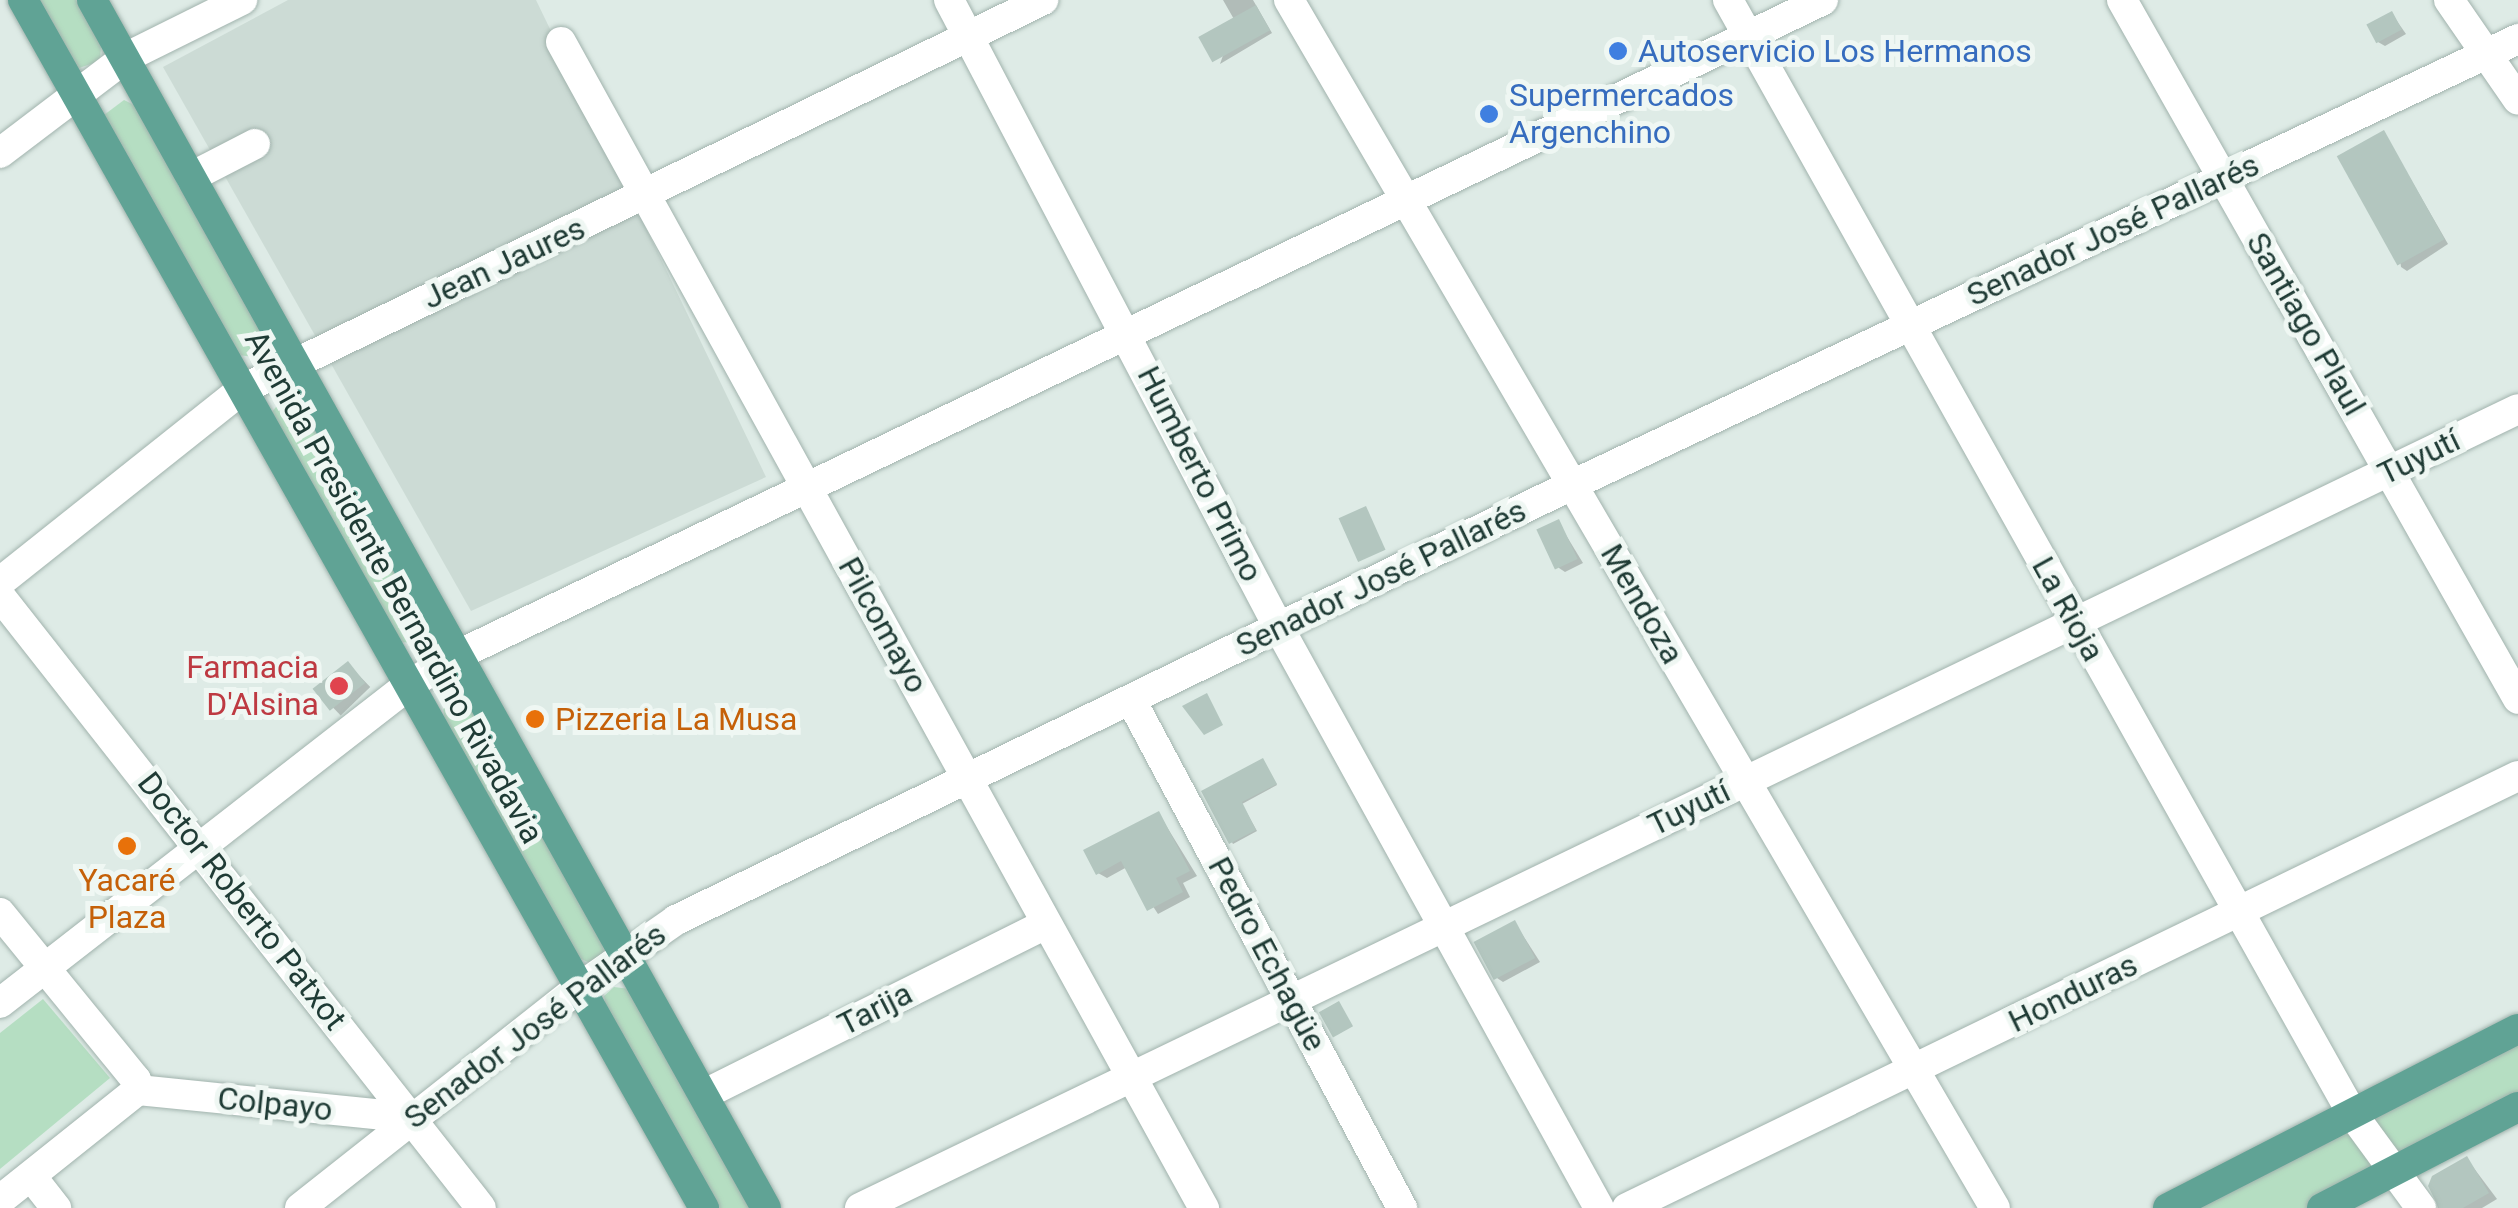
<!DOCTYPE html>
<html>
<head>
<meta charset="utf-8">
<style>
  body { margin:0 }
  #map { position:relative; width:2518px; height:1208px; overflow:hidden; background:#deebe6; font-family:Roboto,sans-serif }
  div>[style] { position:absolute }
  .built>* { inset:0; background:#ccdbd5 }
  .green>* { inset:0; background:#b5dec2 }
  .shadow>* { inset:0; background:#0003; transform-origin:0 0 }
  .building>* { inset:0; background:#b3c6bf; transform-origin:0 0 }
  .roads { filter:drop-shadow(0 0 2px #a1b3ad) drop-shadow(0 0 2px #a1b3ad) }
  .minor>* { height:30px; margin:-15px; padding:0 15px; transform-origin:15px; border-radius:15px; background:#fff }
  .major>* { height:30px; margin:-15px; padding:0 15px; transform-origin:15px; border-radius:15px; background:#60a395 }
  .dots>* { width:28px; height:28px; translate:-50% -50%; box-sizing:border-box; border:5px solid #eff7f3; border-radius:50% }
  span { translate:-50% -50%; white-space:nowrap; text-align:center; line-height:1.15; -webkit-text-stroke:10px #eff7f3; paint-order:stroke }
  .shop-label { font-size:32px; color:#366cbe }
  .left { translate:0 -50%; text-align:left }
  .street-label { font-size:32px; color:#1f3b35 }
  .health-label { font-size:32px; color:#be3a42 }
  .right { translate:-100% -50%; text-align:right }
  .food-label { font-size:32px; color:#c56008 }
</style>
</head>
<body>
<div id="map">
  <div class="built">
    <div style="clip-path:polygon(288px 0,536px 0,766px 477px,471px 611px,163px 67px)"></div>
  </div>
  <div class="green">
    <div style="clip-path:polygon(34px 0,76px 0,101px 45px,100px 61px,76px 69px)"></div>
    <div style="clip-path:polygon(124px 100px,134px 105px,265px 341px,253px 357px,239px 355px,104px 115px)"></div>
    <div style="clip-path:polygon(287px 394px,297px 398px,424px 625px,416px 643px,400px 642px,271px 413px)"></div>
    <div style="clip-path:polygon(456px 696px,467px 703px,603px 942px,604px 955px,590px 963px,579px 958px,444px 719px,443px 704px)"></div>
    <div style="clip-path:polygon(614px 987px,630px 989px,752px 1208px,720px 1208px,606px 1007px,604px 996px)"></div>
    <div style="clip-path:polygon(43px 999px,110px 1078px,0 1169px,0 1033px)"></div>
    <div style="clip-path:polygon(2518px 1029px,2518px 1107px,2322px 1208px,2168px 1208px)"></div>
  </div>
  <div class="shadow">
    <div style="clip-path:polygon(1223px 0,1253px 0,1272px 33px,1220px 64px,1235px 21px)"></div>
    <div style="clip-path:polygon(2392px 14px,2406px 34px,2385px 46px,2378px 42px)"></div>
    <div style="clip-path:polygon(2384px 133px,2448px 244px,2407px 271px,2401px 267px)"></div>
    <div style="clip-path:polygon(1558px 522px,1583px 563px,1565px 572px,1559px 568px)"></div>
    <div style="left:348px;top:664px;width:32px;height:41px;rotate:46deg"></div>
    <div style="clip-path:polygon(1263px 761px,1277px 785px,1242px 804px,1257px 831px,1233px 844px,1204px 792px)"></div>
    <div style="clip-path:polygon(1159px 814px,1197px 876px,1183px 883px,1190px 897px,1158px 914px,1127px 867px,1107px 878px,1098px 873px)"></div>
    <div style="clip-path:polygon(1515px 923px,1540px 962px,1503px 982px,1497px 978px)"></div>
    <div style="clip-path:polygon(2467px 1159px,2497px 1199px,2482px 1208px,2438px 1208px,2431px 1186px)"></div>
  </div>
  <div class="building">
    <div style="left:1256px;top:5px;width:29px;height:66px;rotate:61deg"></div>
    <div style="left:2392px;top:11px;width:21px;height:29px;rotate:62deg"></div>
    <div style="left:2384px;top:130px;width:125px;height:54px;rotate:61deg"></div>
    <div style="left:1366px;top:506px;width:48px;height:30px;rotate:66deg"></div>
    <div style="left:1559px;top:519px;width:44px;height:25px;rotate:65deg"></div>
    <div style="left:348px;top:661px;width:28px;height:45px;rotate:52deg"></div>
    <div style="clip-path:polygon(1207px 693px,1223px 725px,1204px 735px,1182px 706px)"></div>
    <div style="clip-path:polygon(1263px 758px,1277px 784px,1242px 802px,1256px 830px,1229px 844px,1201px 791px)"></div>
    <div style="clip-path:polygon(1159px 811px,1190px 871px,1176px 878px,1183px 892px,1147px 911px,1121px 861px,1096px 875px,1083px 850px)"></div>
    <div style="left:1515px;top:920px;width:43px;height:47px;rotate:62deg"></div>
    <div style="left:1339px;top:1001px;width:29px;height:23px;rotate:61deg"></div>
    <div style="clip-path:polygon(2467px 1156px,2489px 1193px,2463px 1208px,2439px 1208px,2428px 1186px,2432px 1176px)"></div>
  </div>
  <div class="roads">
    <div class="minor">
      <div style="left:949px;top:0;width:709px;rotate:62.28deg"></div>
      <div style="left:1279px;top:628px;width:662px;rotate:61.11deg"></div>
      <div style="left:1289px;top:0;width:1399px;rotate:59.7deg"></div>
      <div style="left:1728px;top:0;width:1278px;rotate:60.73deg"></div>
      <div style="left:2353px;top:1115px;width:115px;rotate:53.8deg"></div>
      <div style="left:2122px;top:0;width:803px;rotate:60.47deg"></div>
      <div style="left:2449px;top:0;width:121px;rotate:55.4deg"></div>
      <div style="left:561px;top:42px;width:1332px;rotate:61.13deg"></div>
      <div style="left:0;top:153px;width:157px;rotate:-37.2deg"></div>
      <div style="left:125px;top:58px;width:131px;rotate:-26.4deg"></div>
      <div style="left:191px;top:177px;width:72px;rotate:-27.3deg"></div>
      <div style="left:0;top:582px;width:310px;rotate:-38.5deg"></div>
      <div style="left:243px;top:389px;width:890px;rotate:-25.93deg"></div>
      <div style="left:0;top:596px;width:778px;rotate:51.83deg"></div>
      <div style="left:1131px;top:700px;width:576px;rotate:61.92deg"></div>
      <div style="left:0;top:913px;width:215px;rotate:50.8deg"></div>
      <div style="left:136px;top:1080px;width:10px;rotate:79deg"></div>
      <div style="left:0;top:1003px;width:519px;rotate:-37.88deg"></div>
      <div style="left:410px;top:684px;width:56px;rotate:-31.1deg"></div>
      <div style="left:458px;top:655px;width:1514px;rotate:-25.63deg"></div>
      <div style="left:138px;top:1090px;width:275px;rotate:5.8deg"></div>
      <div style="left:705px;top:1094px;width:381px;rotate:-26.5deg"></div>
      <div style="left:31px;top:1176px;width:41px;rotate:52deg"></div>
      <div style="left:0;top:1200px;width:176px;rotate:-38.6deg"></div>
      <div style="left:300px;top:1208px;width:357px;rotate:-38.3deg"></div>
      <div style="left:580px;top:987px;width:117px;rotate:-34.9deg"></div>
      <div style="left:676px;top:920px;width:996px;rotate:-25.9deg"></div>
      <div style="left:1572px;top:485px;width:1046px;rotate:-25.24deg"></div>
      <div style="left:860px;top:1208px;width:1840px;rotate:-25.73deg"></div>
      <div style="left:1627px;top:1208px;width:990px;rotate:-25.87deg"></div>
    </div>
    <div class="major">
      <div style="left:23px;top:0;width:1387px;rotate:60.59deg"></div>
      <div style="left:92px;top:0;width:1383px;rotate:60.84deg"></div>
      <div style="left:2168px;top:1208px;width:393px;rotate:-27.1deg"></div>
      <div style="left:2322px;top:1208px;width:220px;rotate:-27.3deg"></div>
    </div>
  </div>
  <div class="dots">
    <div style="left:1618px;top:51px;background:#3f7fe0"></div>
    <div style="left:1489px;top:114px;background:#3f7fe0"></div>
    <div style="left:339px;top:686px;background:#e0444e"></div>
    <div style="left:535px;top:719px;background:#e8710a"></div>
    <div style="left:127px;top:846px;background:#e8710a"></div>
  </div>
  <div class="shop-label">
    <span class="left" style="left:1638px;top:51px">Autoservicio Los Hermanos</span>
    <span class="left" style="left:1509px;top:114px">Supermercados<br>Argenchino</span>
  </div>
  <div class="street-label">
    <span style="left:2113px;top:230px;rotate:-25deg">Senador José Pallarés</span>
    <span style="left:504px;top:263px;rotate:-25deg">Jean Jaures</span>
    <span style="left:2306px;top:324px;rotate:60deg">Santiago Plaul</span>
    <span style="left:2419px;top:457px;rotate:-26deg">Tuyutí</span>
    <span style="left:1200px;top:474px;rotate:63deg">Humberto Primo</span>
    <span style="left:1381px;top:578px;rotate:-26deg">Senador José Pallarés</span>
    <span style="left:394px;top:587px;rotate:61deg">Avenida Presidente Bernardino Rivadavia</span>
    <span style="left:1642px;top:604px;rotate:60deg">Mendoza</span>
    <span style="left:2068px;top:609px;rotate:61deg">La Rioja</span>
    <span style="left:883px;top:625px;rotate:61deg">Pilcomayo</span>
    <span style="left:1689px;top:808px;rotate:-26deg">Tuyutí</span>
    <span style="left:242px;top:901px;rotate:52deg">Doctor Roberto Patxot</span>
    <span style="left:1267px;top:954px;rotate:62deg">Pedro Echagüe</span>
    <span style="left:2073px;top:993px;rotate:-26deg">Honduras</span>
    <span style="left:875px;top:1009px;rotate:-27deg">Tarija</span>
    <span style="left:535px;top:1026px;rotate:-37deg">Senador José Pallarés</span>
    <span style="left:275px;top:1104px;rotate:6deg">Colpayo</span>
  </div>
  <div class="health-label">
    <span class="right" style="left:319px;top:686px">Farmacia<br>D'Alsina</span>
  </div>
  <div class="food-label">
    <span class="left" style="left:555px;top:719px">Pizzeria La Musa</span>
    <span style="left:127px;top:899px">Yacaré<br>Plaza</span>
  </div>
</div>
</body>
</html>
